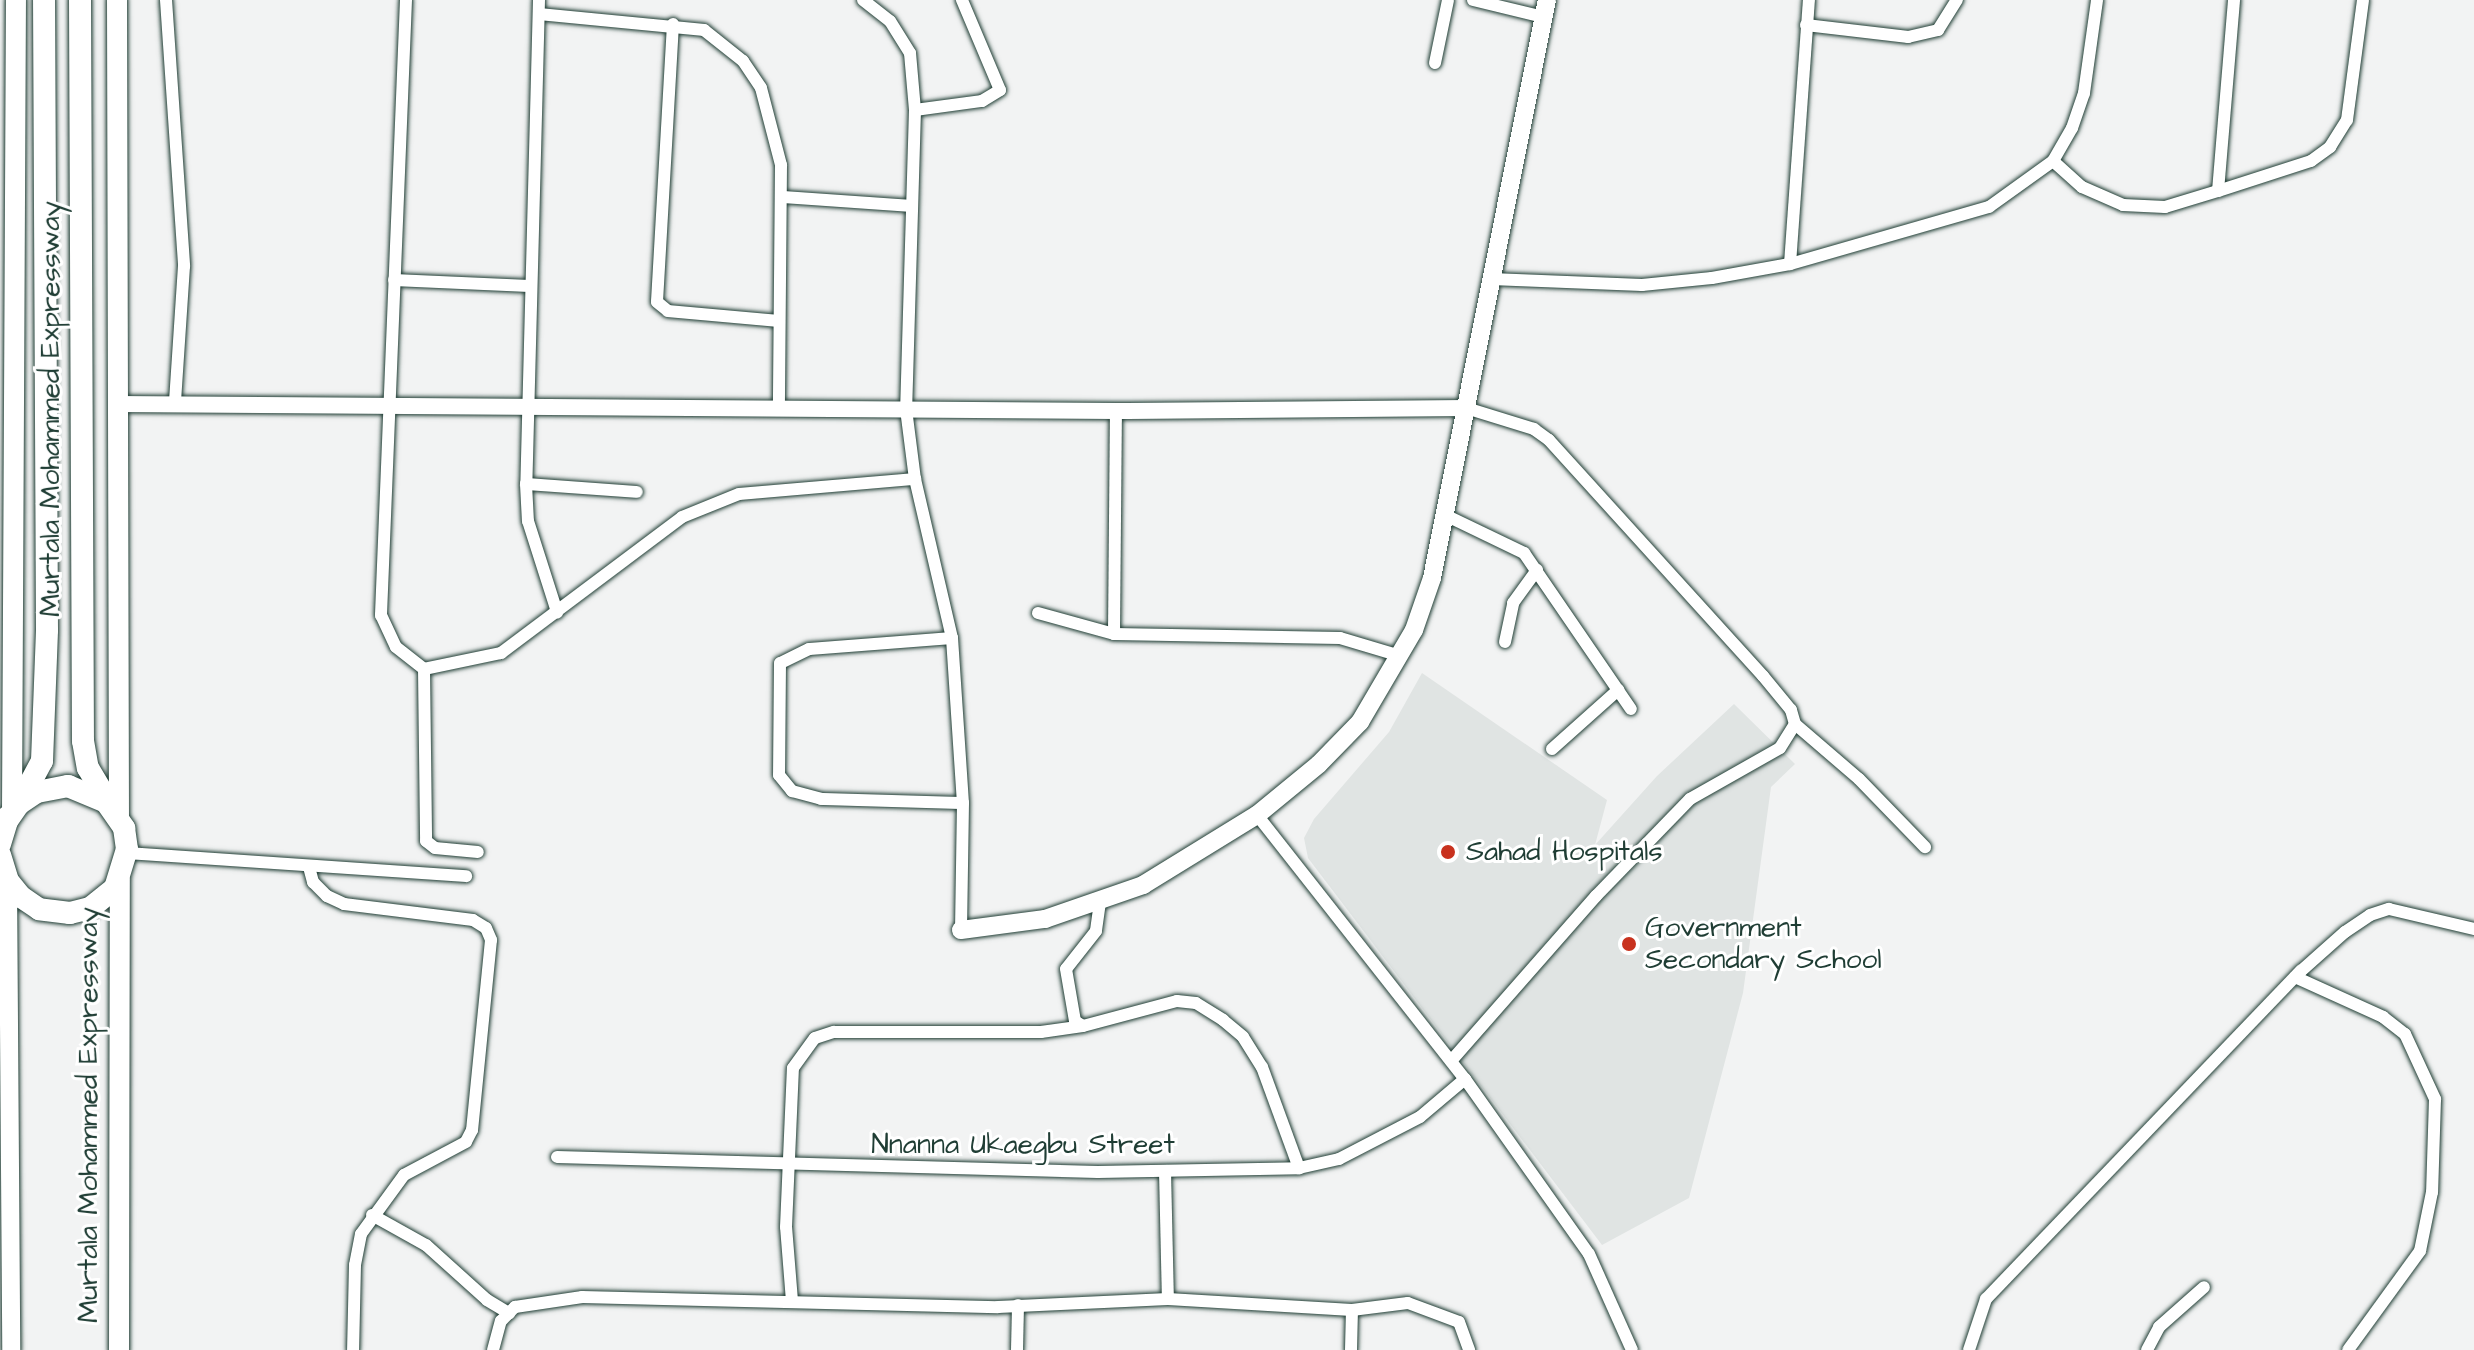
<!DOCTYPE html>
<html>
<head>
<meta charset="utf-8">
<style>
  body { margin:0 }
  #map { position:relative; width:2474px; height:1350px; overflow:hidden; background:#f2f3f3; font-family:"Architects Daughter",sans-serif }
  div>[style] { position:absolute }
  .built>* { inset:0; background:#e0e4e3 }
  .roads { filter:drop-shadow(0 0 2px #1f3d34) drop-shadow(0 0 2px #1f3d34) }
  .minor>* { height:12px; margin:-6px; padding:0 6px; transform-origin:6px; border-radius:6px; background:#fff }
  .tertiary>* { height:16px; margin:-8px; padding:0 8px; transform-origin:8px; border-radius:8px; background:#fff }
  .secondary>* { height:18px; margin:-9px; padding:0 9px; transform-origin:9px; border-radius:9px; background:#fff }
  .primary>* { height:20px; margin:-10px; padding:0 10px; transform-origin:10px; border-radius:10px; background:#fff }
  .motorway>* { height:22px; margin:-11px; padding:0 11px; transform-origin:11px; border-radius:11px; background:#fff }
  .dots>* { width:22px; height:22px; translate:-50% -50%; box-sizing:border-box; border:4px solid #fff; border-radius:50% }
  span { translate:-50% -50%; white-space:nowrap; text-align:center; line-height:1.15; -webkit-text-stroke:6px #fff; paint-order:stroke }
  .street-label { font-size:28px; color:#1f3d34 }
  .poi-label { font-size:28px; color:#1f3d34 }
  .left { translate:0 -50%; text-align:left }
</style>
</head>
<body>
<div id="map">
  <div class="built">
    <div style="clip-path:polygon(1422px 673px,1607px 800px,1595px 845px,1657px 776px,1734px 704px,1795px 764px,1771px 787px,1743px 993px,1689px 1198px,1602px 1245px,1308px 858px,1304px 838px,1314px 819px,1389px 732px)"></div>
  </div>
  <div class="roads">
    <div class="minor">
      <div style="left:166px;top:0;width:267px;rotate:86.1deg"></div>
      <div style="left:184px;top:266px;width:137px;rotate:93.8deg"></div>
      <div style="left:406px;top:0;width:616px;rotate:92.33deg"></div>
      <div style="left:381px;top:615px;width:35px;rotate:65deg"></div>
      <div style="left:396px;top:647px;width:36px;rotate:38deg"></div>
      <div style="left:424px;top:669px;width:79px;rotate:-11.7deg"></div>
      <div style="left:501px;top:653px;width:226px;rotate:-36.9deg"></div>
      <div style="left:682px;top:517px;width:61px;rotate:-22deg"></div>
      <div style="left:739px;top:494px;width:177px;rotate:-4.9deg"></div>
      <div style="left:539px;top:0;width:484px;rotate:91.5deg"></div>
      <div style="left:526px;top:484px;width:37px;rotate:87deg"></div>
      <div style="left:528px;top:521px;width:96px;rotate:72.3deg"></div>
      <div style="left:863px;top:0;width:34px;rotate:38deg"></div>
      <div style="left:890px;top:21px;width:38px;rotate:58deg"></div>
      <div style="left:910px;top:53px;width:57px;rotate:85deg"></div>
      <div style="left:915px;top:110px;width:299px;rotate:91.7deg"></div>
      <div style="left:906px;top:409px;width:71px;rotate:82.7deg"></div>
      <div style="left:915px;top:479px;width:163px;rotate:76.9deg"></div>
      <div style="left:952px;top:638px;width:165px;rotate:86.2deg"></div>
      <div style="left:963px;top:803px;width:127px;rotate:90.9deg"></div>
      <div style="left:1473px;top:0;width:73px;rotate:13.5deg"></div>
      <div style="left:539px;top:14px;width:166px;rotate:5.5deg"></div>
      <div style="left:704px;top:30px;width:50px;rotate:38.5deg"></div>
      <div style="left:743px;top:61px;width:32px;rotate:56deg"></div>
      <div style="left:761px;top:88px;width:80px;rotate:75.4deg"></div>
      <div style="left:781px;top:165px;width:241px;rotate:90.5deg"></div>
      <div style="left:673px;top:24px;width:278px;rotate:93.3deg"></div>
      <div style="left:657px;top:302px;width:14px;rotate:39deg"></div>
      <div style="left:668px;top:311px;width:111px;rotate:5.1deg"></div>
      <div style="left:1806px;top:25px;width:103px;rotate:6.7deg"></div>
      <div style="left:1908px;top:37px;width:31px;rotate:-13deg"></div>
      <div style="left:1938px;top:30px;width:36px;rotate:-58deg"></div>
      <div style="left:1435px;top:63px;width:64px;rotate:-78.3deg"></div>
      <div style="left:915px;top:110px;width:68px;rotate:-7.7deg"></div>
      <div style="left:982px;top:101px;width:21px;rotate:-31deg"></div>
      <div style="left:1000px;top:90px;width:98px;rotate:-112.9deg"></div>
      <div style="left:2053px;top:161px;width:39px;rotate:42deg"></div>
      <div style="left:2082px;top:187px;width:45px;rotate:23.7deg"></div>
      <div style="left:2123px;top:205px;width:42px;rotate:2.7deg"></div>
      <div style="left:2165px;top:207px;width:55px;rotate:-16.8deg"></div>
      <div style="left:2218px;top:191px;width:192px;rotate:-85.2deg"></div>
      <div style="left:2218px;top:191px;width:98px;rotate:-17.9deg"></div>
      <div style="left:2311px;top:161px;width:24px;rotate:-36deg"></div>
      <div style="left:2330px;top:147px;width:32px;rotate:-58deg"></div>
      <div style="left:2347px;top:120px;width:121px;rotate:-82.4deg"></div>
      <div style="left:782px;top:197px;width:128px;rotate:4deg"></div>
      <div style="left:1790px;top:264px;width:265px;rotate:-85.9deg"></div>
      <div style="left:1491px;top:279px;width:151px;rotate:2.3deg"></div>
      <div style="left:1642px;top:285px;width:70px;rotate:-5.7deg"></div>
      <div style="left:1712px;top:278px;width:79px;rotate:-10.2deg"></div>
      <div style="left:1790px;top:264px;width:207px;rotate:-16deg"></div>
      <div style="left:1989px;top:207px;width:79px;rotate:-35.7deg"></div>
      <div style="left:2053px;top:161px;width:38px;rotate:-60deg"></div>
      <div style="left:2072px;top:128px;width:37px;rotate:-71deg"></div>
      <div style="left:2084px;top:93px;width:94px;rotate:-82deg"></div>
      <div style="left:394px;top:280px;width:135px;rotate:2.5deg"></div>
      <div style="left:526px;top:484px;width:111px;rotate:4.1deg"></div>
      <div style="left:1445px;top:515px;width:88px;rotate:25.7deg"></div>
      <div style="left:1524px;top:553px;width:189px;rotate:55.6deg"></div>
      <div style="left:1038px;top:613px;width:79px;rotate:15.4deg"></div>
      <div style="left:1114px;top:634px;width:226px;rotate:1deg"></div>
      <div style="left:1340px;top:638px;width:63px;rotate:16.7deg"></div>
      <div style="left:1114px;top:634px;width:223px;rotate:-89.5deg"></div>
      <div style="left:952px;top:638px;width:143px;rotate:175.6deg"></div>
      <div style="left:809px;top:649px;width:32px;rotate:154deg"></div>
      <div style="left:780px;top:663px;width:112px;rotate:90.5deg"></div>
      <div style="left:779px;top:775px;width:21px;rotate:51deg"></div>
      <div style="left:792px;top:791px;width:30px;rotate:15deg"></div>
      <div style="left:821px;top:799px;width:142px;rotate:1.6deg"></div>
      <div style="left:1505px;top:642px;width:40px;rotate:-78deg"></div>
      <div style="left:1513px;top:603px;width:41px;rotate:-54deg"></div>
      <div style="left:424px;top:669px;width:172px;rotate:89.3deg"></div>
      <div style="left:426px;top:841px;width:11px;rotate:38deg"></div>
      <div style="left:435px;top:848px;width:43px;rotate:5.3deg"></div>
      <div style="left:1795px;top:724px;width:84px;rotate:40.7deg"></div>
      <div style="left:1859px;top:779px;width:95px;rotate:45.9deg"></div>
      <div style="left:1552px;top:749px;width:89px;rotate:-41.8deg"></div>
      <div style="left:1257px;top:815px;width:336px;rotate:51.8deg"></div>
      <div style="left:1465px;top:1079px;width:214px;rotate:54.7deg"></div>
      <div style="left:1589px;top:1254px;width:105px;rotate:65.9deg"></div>
      <div style="left:127px;top:853px;width:340px;rotate:3.9deg"></div>
      <div style="left:309px;top:867px;width:16px;rotate:75deg"></div>
      <div style="left:313px;top:882px;width:20px;rotate:45deg"></div>
      <div style="left:327px;top:896px;width:19px;rotate:25deg"></div>
      <div style="left:344px;top:904px;width:130px;rotate:7.1deg"></div>
      <div style="left:473px;top:920px;width:15px;rotate:32deg"></div>
      <div style="left:486px;top:928px;width:13px;rotate:67deg"></div>
      <div style="left:491px;top:940px;width:191px;rotate:95.7deg"></div>
      <div style="left:472px;top:1130px;width:13px;rotate:117deg"></div>
      <div style="left:466px;top:1142px;width:70px;rotate:152deg"></div>
      <div style="left:404px;top:1175px;width:73px;rotate:126.1deg"></div>
      <div style="left:361px;top:1234px;width:32px;rotate:101deg"></div>
      <div style="left:355px;top:1265px;width:85px;rotate:91.3deg"></div>
      <div style="left:1100px;top:902px;width:29px;rotate:98deg"></div>
      <div style="left:1096px;top:931px;width:48px;rotate:128.3deg"></div>
      <div style="left:1066px;top:969px;width:53px;rotate:80.2deg"></div>
      <div style="left:1075px;top:1021px;width:9px;rotate:32deg"></div>
      <div style="left:1083px;top:1026px;width:97px;rotate:-14.9deg"></div>
      <div style="left:1177px;top:1001px;width:19px;rotate:6deg"></div>
      <div style="left:1196px;top:1003px;width:32px;rotate:32deg"></div>
      <div style="left:1223px;top:1020px;width:26px;rotate:40deg"></div>
      <div style="left:1243px;top:1037px;width:36px;rotate:58deg"></div>
      <div style="left:1262px;top:1067px;width:108px;rotate:69.9deg"></div>
      <div style="left:2295px;top:977px;width:97px;rotate:24.4deg"></div>
      <div style="left:2383px;top:1017px;width:28px;rotate:38deg"></div>
      <div style="left:2405px;top:1034px;width:72px;rotate:65.2deg"></div>
      <div style="left:2435px;top:1099px;width:93px;rotate:91.8deg"></div>
      <div style="left:2432px;top:1192px;width:60px;rotate:101.5deg"></div>
      <div style="left:2420px;top:1251px;width:122px;rotate:126deg"></div>
      <div style="left:1451px;top:1061px;width:220px;rotate:-48.7deg"></div>
      <div style="left:1596px;top:896px;width:135px;rotate:-45.9deg"></div>
      <div style="left:1690px;top:799px;width:103px;rotate:-29.5deg"></div>
      <div style="left:1780px;top:748px;width:28px;rotate:-58deg"></div>
      <div style="left:1795px;top:724px;width:15px;rotate:-106deg"></div>
      <div style="left:1791px;top:710px;width:44px;rotate:-129.5deg"></div>
      <div style="left:1763px;top:676px;width:319px;rotate:-132.2deg"></div>
      <div style="left:1549px;top:440px;width:19px;rotate:-144deg"></div>
      <div style="left:1534px;top:429px;width:71px;rotate:-162.8deg"></div>
      <div style="left:557px;top:1157px;width:541px;rotate:1.59deg"></div>
      <div style="left:1098px;top:1172px;width:201px;rotate:-1.1deg"></div>
      <div style="left:1299px;top:1168px;width:41px;rotate:-12.7deg"></div>
      <div style="left:1339px;top:1159px;width:91px;rotate:-27.4deg"></div>
      <div style="left:1420px;top:1117px;width:59px;rotate:-40.2deg"></div>
      <div style="left:1165px;top:1171px;width:128px;rotate:88.7deg"></div>
      <div style="left:372px;top:1215px;width:62px;rotate:29.1deg"></div>
      <div style="left:426px;top:1245px;width:82px;rotate:42deg"></div>
      <div style="left:487px;top:1300px;width:26px;rotate:31deg"></div>
      <div style="left:792px;top:1301px;width:74px;rotate:-94.6deg"></div>
      <div style="left:786px;top:1227px;width:159px;rotate:-87.5deg"></div>
      <div style="left:793px;top:1068px;width:37px;rotate:-54deg"></div>
      <div style="left:815px;top:1038px;width:20px;rotate:-18deg"></div>
      <div style="left:834px;top:1032px;width:207px"></div>
      <div style="left:1041px;top:1032px;width:42px;rotate:-8.1deg"></div>
      <div style="left:493px;top:1350px;width:30px;rotate:-75deg"></div>
      <div style="left:501px;top:1321px;width:20px;rotate:-45deg"></div>
      <div style="left:515px;top:1307px;width:68px;rotate:-8.5deg"></div>
      <div style="left:582px;top:1297px;width:416px;rotate:1.4deg"></div>
      <div style="left:998px;top:1307px;width:170px;rotate:-2.7deg"></div>
      <div style="left:1168px;top:1299px;width:184px;rotate:3.4deg"></div>
      <div style="left:1352px;top:1310px;width:56px;rotate:-7.1deg"></div>
      <div style="left:1408px;top:1303px;width:54px;rotate:20.4deg"></div>
      <div style="left:1459px;top:1322px;width:30px;rotate:70deg"></div>
      <div style="left:1017px;top:1350px;width:45px;rotate:-88.7deg"></div>
      <div style="left:1351px;top:1350px;width:40px;rotate:-88.6deg"></div>
      <div style="left:1969px;top:1350px;width:54px;rotate:-71.6deg"></div>
      <div style="left:1986px;top:1299px;width:455px;rotate:-46.2deg"></div>
      <div style="left:2301px;top:971px;width:59px;rotate:-41.6deg"></div>
      <div style="left:2345px;top:932px;width:30px;rotate:-34deg"></div>
      <div style="left:2370px;top:915px;width:20px;rotate:-18deg"></div>
      <div style="left:2389px;top:909px;width:87px;rotate:13.2deg"></div>
      <div style="left:2147px;top:1350px;width:26px;rotate:-62deg"></div>
      <div style="left:2159px;top:1327px;width:60px;rotate:-41.6deg"></div>
    </div>
    <div class="tertiary">
      <div style="left:117px;top:404px;width:999px;rotate:0.4deg"></div>
      <div style="left:1116px;top:411px;width:350px;rotate:-0.5deg"></div>
    </div>
    <div class="secondary">
      <div style="left:8px;top:881px;width:469px;rotate:89.6deg"></div>
      <div style="left:961px;top:930px;width:85px;rotate:-7.5deg"></div>
      <div style="left:1045px;top:919px;width:104px;rotate:-19.1deg"></div>
      <div style="left:1143px;top:885px;width:134px;rotate:-31.6deg"></div>
      <div style="left:1257px;top:815px;width:80px;rotate:-39.4deg"></div>
      <div style="left:1319px;top:764px;width:59px;rotate:-45.7deg"></div>
      <div style="left:1360px;top:722px;width:107px;rotate:-59.6deg"></div>
      <div style="left:1414px;top:630px;width:55px;rotate:-70.9deg"></div>
      <div style="left:1432px;top:578px;width:589px;rotate:-78.75deg"></div>
    </div>
    <div class="primary">
      <div style="left:117px;top:0;width:818px;rotate:89.86deg"></div>
      <div style="left:6px;top:817px;width:8px;rotate:-40deg"></div>
      <div style="left:12px;top:812px;width:812px;rotate:-89.72deg"></div>
      <div style="left:119px;top:1350px;width:471px;rotate:-89.9deg"></div>
    </div>
    <div class="motorway">
      <div style="left:80px;top:0;width:741px;rotate:89.77deg"></div>
      <div style="left:83px;top:741px;width:27px;rotate:80deg"></div>
      <div style="left:88px;top:768px;width:49px;rotate:59.2deg"></div>
      <div style="left:19px;top:804px;width:49px;rotate:-61.9deg"></div>
      <div style="left:42px;top:761px;width:131px;rotate:-87.8deg"></div>
      <div style="left:47px;top:630px;width:630px;rotate:-90.27deg"></div>
      <div style="left:0;top:844px;width:24px;rotate:-73deg"></div>
      <div style="left:7px;top:821px;width:21px;rotate:-55deg"></div>
      <div style="left:19px;top:804px;width:22px;rotate:-34deg"></div>
      <div style="left:37px;top:792px;width:32px;rotate:-11deg"></div>
      <div style="left:68px;top:786px;width:41px;rotate:22.8deg"></div>
      <div style="left:106px;top:802px;width:32px;rotate:55deg"></div>
      <div style="left:124px;top:828px;width:21px;rotate:82deg"></div>
      <div style="left:127px;top:849px;width:41px;rotate:107.1deg"></div>
      <div style="left:115px;top:888px;width:32px;rotate:141deg"></div>
      <div style="left:90px;top:908px;width:21px;rotate:166deg"></div>
      <div style="left:70px;top:913px;width:31px;rotate:-173deg"></div>
      <div style="left:39px;top:909px;width:22px;rotate:-146deg"></div>
      <div style="left:21px;top:897px;width:21px;rotate:-129deg"></div>
      <div style="left:8px;top:881px;width:27px;rotate:-107deg"></div>
    </div>
  </div>
  <div class="dots">
    <div style="left:1448px;top:852px;background:#c8321e"></div>
    <div style="left:1629px;top:944px;background:#c8321e"></div>
  </div>
  <div class="street-label">
    <span style="left:51px;top:409px;rotate:-90deg">Murtala Mohammed Expressway</span>
    <span style="left:89px;top:1115px;rotate:-90deg">Murtala Mohammed Expressway</span>
    <span style="left:1023px;top:1145px">Nnanna Ukaegbu Street</span>
  </div>
  <div class="poi-label">
    <span class="left" style="left:1466px;top:852px">Sahad Hospitals</span>
    <span class="left" style="left:1645px;top:944px">Government<br>Secondary School</span>
  </div>
</div>
</body>
</html>
